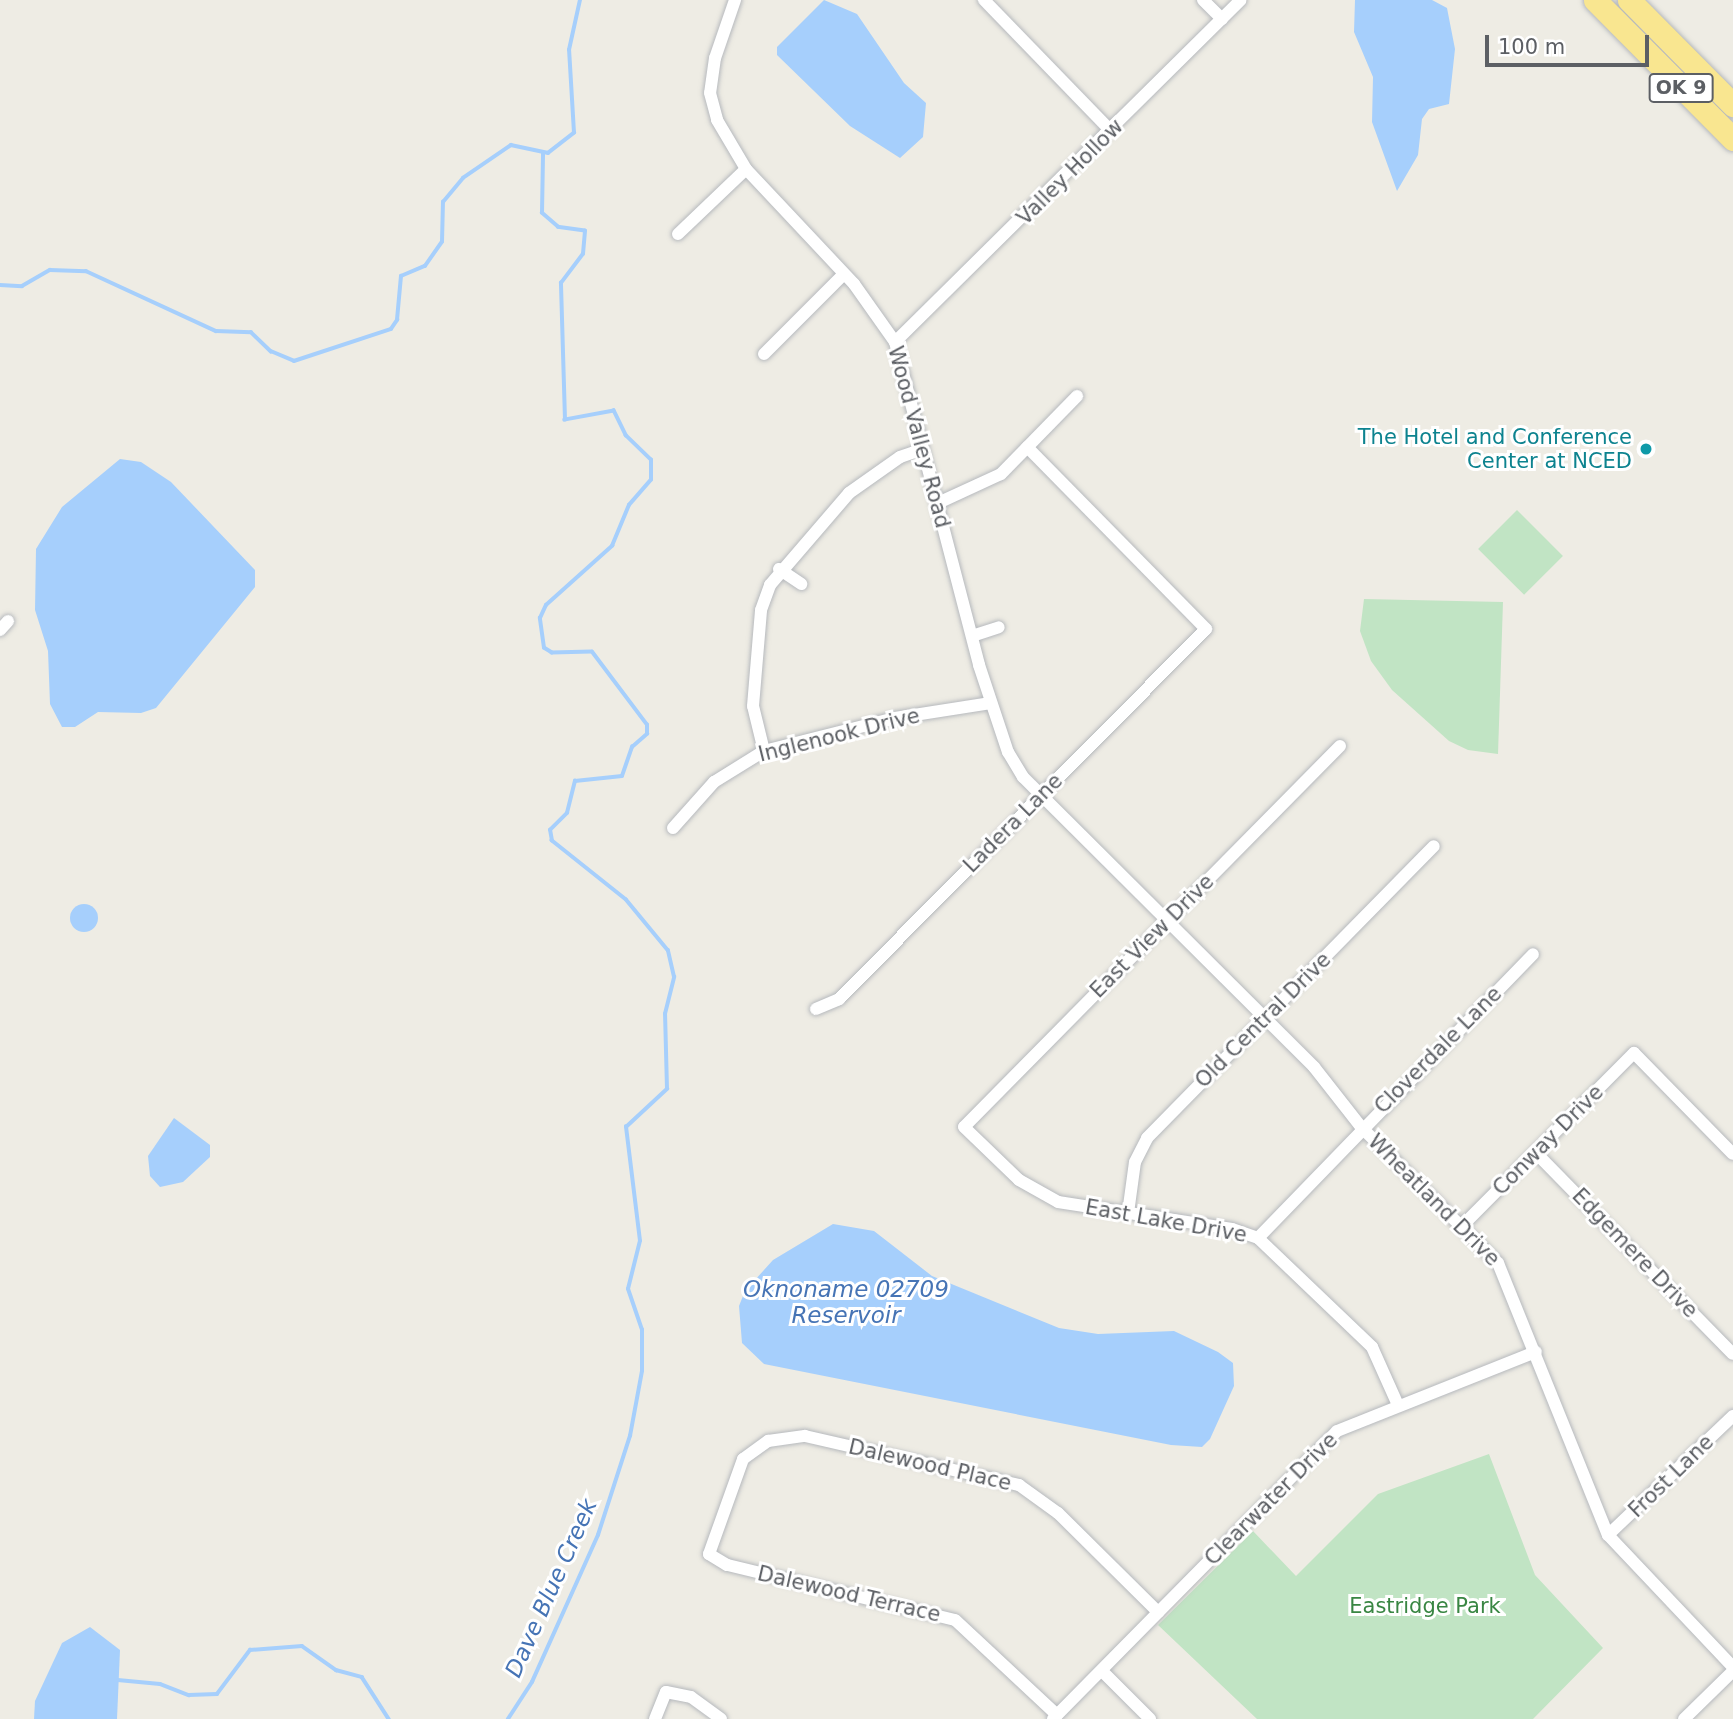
<!DOCTYPE html>
<html>
<head>
<meta charset="utf-8">
<style>
  body { margin:0 }
  #map { position:relative; width:1733px; height:1719px; overflow:hidden; background:#eeece4; font-family:"DejaVu Sans",sans-serif }
  div>[style] { position:absolute }
  .green>* { inset:0; background:#c1e4c4; transform-origin:0 0 }
  .water>* { inset:0; background:#a6cffc }
  .round { border-radius:50% }
  .stream>* { height:3.5px; margin:-1.75px; padding:0 1.75px; transform-origin:1.75px; border-radius:1.75px; background:#a6cffc }
  .roads { filter:drop-shadow(0 0 2px #b6b9bd) drop-shadow(0 0 2px #b6b9bd) }
  .street>* { height:12px; margin:-6px; padding:0 6px; transform-origin:6px; border-radius:6px; background:#fff }
  .highway>* { height:23px; margin:-11.5px; padding:0 11.5px; transform-origin:11.5px; border-radius:11.5px; background:#f9e690 }
  .dots>* { width:19px; height:19px; translate:-50% -50%; box-sizing:border-box; border:4px solid #fff; border-radius:50% }
  span { translate:-50% -50%; white-space:nowrap; text-align:center; line-height:1.15; -webkit-text-stroke:6px #fff; paint-order:stroke }
  .shield-label span { padding:2px 5px; background:#fff; border:2px solid; border-radius:5px; -webkit-text-stroke-width:0 }
  .shield-label { font-size:19px; color:#5c5f64; font-weight:700 }
  .street-label { font-size:21px; color:#5c5f64 }
  .culture-label { font-size:21px; color:#0d838f }
  .right { translate:-100% -50%; text-align:right }
  .park-label { font-size:21px; color:#398643 }
  .water-label { font-size:23px; color:#4674b5; font-style:italic }
  .scale { position:absolute; left:1485px; top:35px; width:164px; height:32px; box-sizing:border-box; border:4px solid #5c5f64; border-top:0; padding-left:9px; font-size:21px; line-height:24px; white-space:nowrap; color:#5c5f64; -webkit-text-stroke:5px #fff; paint-order:stroke }
</style>
</head>
<body>
<div id="map">
  <div class="green">
    <div style="left:1517px;top:510px;width:65px;height:55px;rotate:45deg"></div>
    <div style="clip-path:polygon(1364px 599px,1503px 602px,1498px 754px,1468px 750px,1449px 741px,1392px 690px,1371px 661px,1360px 631px)"></div>
    <div style="clip-path:polygon(1489px 1454px,1535px 1575px,1603px 1648px,1533px 1719px,1257px 1719px,1158px 1625px,1253px 1531px,1296px 1576px,1378px 1494px)"></div>
  </div>
  <div class="water">
    <div style="clip-path:polygon(824px 0,857px 14px,904px 83px,926px 103px,923px 137px,900px 158px,850px 126px,777px 55px,777px 47px)"></div>
    <div style="clip-path:polygon(1355px 0,1432px 0,1447px 8px,1455px 49px,1449px 104px,1429px 109px,1422px 119px,1418px 155px,1397px 191px,1372px 122px,1373px 77px,1354px 32px)"></div>
    <div style="clip-path:polygon(120px 459px,141px 462px,171px 482px,255px 570px,255px 587px,156px 708px,141px 713px,98px 712px,75px 727px,62px 727px,50px 704px,48px 651px,35px 610px,36px 549px,62px 507px)"></div>
    <div class="round" style="left:70px;top:904px;width:28px;height:28px"></div>
    <div style="clip-path:polygon(174px 1118px,210px 1145px,210px 1157px,183px 1182px,160px 1187px,150px 1176px,148px 1156px)"></div>
    <div style="clip-path:polygon(833px 1224px,874px 1231px,932px 1276px,1059px 1328px,1098px 1334px,1174px 1331px,1218px 1352px,1233px 1363px,1234px 1386px,1210px 1439px,1202px 1447px,1171px 1445px,764px 1364px,742px 1343px,739px 1306px,745px 1291px,773px 1260px)"></div>
    <div style="clip-path:polygon(90px 1627px,120px 1650px,117px 1719px,34px 1719px,35px 1701px,62px 1643px)"></div>
  </div>
  <div class="stream">
    <div style="left:0;top:285px;width:22px;rotate:3deg"></div>
    <div style="left:22px;top:286px;width:32px;rotate:-30deg"></div>
    <div style="left:50px;top:270px;width:36px;rotate:2deg"></div>
    <div style="left:86px;top:271px;width:143px;rotate:24.8deg"></div>
    <div style="left:216px;top:331px;width:35px;rotate:2deg"></div>
    <div style="left:251px;top:332px;width:28px;rotate:44deg"></div>
    <div style="left:271px;top:351px;width:25px;rotate:23deg"></div>
    <div style="left:294px;top:361px;width:102px;rotate:-18.3deg"></div>
    <div style="left:391px;top:329px;width:11px;rotate:-56deg"></div>
    <div style="left:397px;top:320px;width:44px;rotate:-84.8deg"></div>
    <div style="left:401px;top:276px;width:26px;rotate:-23deg"></div>
    <div style="left:425px;top:266px;width:29px;rotate:-55deg"></div>
    <div style="left:442px;top:242px;width:40px;rotate:-88.6deg"></div>
    <div style="left:443px;top:202px;width:31px;rotate:-50deg"></div>
    <div style="left:463px;top:178px;width:58px;rotate:-34.5deg"></div>
    <div style="left:511px;top:145px;width:38px;rotate:12deg"></div>
    <div style="left:548px;top:153px;width:33px;rotate:-38deg"></div>
    <div style="left:574px;top:133px;width:83px;rotate:-93.4deg"></div>
    <div style="left:569px;top:50px;width:51px;rotate:-77.6deg"></div>
    <div style="left:118px;top:1680px;width:42px;rotate:5.4deg"></div>
    <div style="left:160px;top:1684px;width:31px;rotate:21deg"></div>
    <div style="left:189px;top:1695px;width:28px;rotate:-2deg"></div>
    <div style="left:217px;top:1694px;width:55px;rotate:-53.1deg"></div>
    <div style="left:250px;top:1650px;width:52px;rotate:-4.4deg"></div>
    <div style="left:302px;top:1646px;width:42px;rotate:35.2deg"></div>
    <div style="left:336px;top:1670px;width:27px;rotate:15deg"></div>
    <div style="left:362px;top:1677px;width:50px;rotate:57.3deg"></div>
    <div style="left:508px;top:1719px;width:44px;rotate:-57deg"></div>
    <div style="left:532px;top:1682px;width:161px;rotate:-65.8deg"></div>
    <div style="left:598px;top:1535px;width:104px;rotate:-72.1deg"></div>
    <div style="left:630px;top:1436px;width:66px;rotate:-79.5deg"></div>
    <div style="left:642px;top:1371px;width:41px;rotate:-90deg"></div>
    <div style="left:642px;top:1330px;width:43px;rotate:-108.9deg"></div>
    <div style="left:628px;top:1289px;width:49px;rotate:-76deg"></div>
    <div style="left:640px;top:1241px;width:115px;rotate:-97deg"></div>
    <div style="left:626px;top:1127px;width:56px;rotate:-42.8deg"></div>
    <div style="left:667px;top:1089px;width:75px;rotate:-91.5deg"></div>
    <div style="left:665px;top:1014px;width:38px;rotate:-76deg"></div>
    <div style="left:674px;top:977px;width:27px;rotate:-103deg"></div>
    <div style="left:668px;top:951px;width:66px;rotate:-129.5deg"></div>
    <div style="left:626px;top:900px;width:95px;rotate:-141.4deg"></div>
    <div style="left:552px;top:841px;width:11px;rotate:-100deg"></div>
    <div style="left:550px;top:830px;width:24px;rotate:-45deg"></div>
    <div style="left:567px;top:813px;width:33px;rotate:-76deg"></div>
    <div style="left:575px;top:781px;width:47px;rotate:-6.1deg"></div>
    <div style="left:622px;top:776px;width:31px;rotate:-71deg"></div>
    <div style="left:632px;top:747px;width:20px;rotate:-41deg"></div>
    <div style="left:647px;top:734px;width:9px;rotate:-90deg"></div>
    <div style="left:647px;top:725px;width:91px;rotate:-127deg"></div>
    <div style="left:592px;top:652px;width:40px;rotate:178.6deg"></div>
    <div style="left:552px;top:653px;width:9px;rotate:-148deg"></div>
    <div style="left:544px;top:648px;width:30px;rotate:-98deg"></div>
    <div style="left:540px;top:618px;width:14px;rotate:-65deg"></div>
    <div style="left:546px;top:605px;width:89px;rotate:-41.8deg"></div>
    <div style="left:612px;top:546px;width:44px;rotate:-67.5deg"></div>
    <div style="left:629px;top:505px;width:33px;rotate:-49deg"></div>
    <div style="left:651px;top:480px;width:20px;rotate:-90deg"></div>
    <div style="left:651px;top:460px;width:35px;rotate:-136deg"></div>
    <div style="left:626px;top:436px;width:28px;rotate:-116deg"></div>
    <div style="left:614px;top:411px;width:50px;rotate:169.6deg"></div>
    <div style="left:565px;top:420px;width:137px;rotate:-91.7deg"></div>
    <div style="left:561px;top:283px;width:36px;rotate:-53deg"></div>
    <div style="left:583px;top:254px;width:23px;rotate:-85deg"></div>
    <div style="left:585px;top:231px;width:27px;rotate:-172deg"></div>
    <div style="left:558px;top:227px;width:21px;rotate:-139deg"></div>
    <div style="left:542px;top:213px;width:60px;rotate:-89deg"></div>
  </div>
  <div class="roads">
    <div class="street">
      <div style="left:735px;top:0;width:61px;rotate:109deg"></div>
      <div style="left:715px;top:58px;width:35px;rotate:98deg"></div>
      <div style="left:710px;top:93px;width:28px;rotate:75deg"></div>
      <div style="left:717px;top:120px;width:57px;rotate:59.4deg"></div>
      <div style="left:746px;top:169px;width:158px;rotate:46.8deg"></div>
      <div style="left:854px;top:284px;width:71px;rotate:54.7deg"></div>
      <div style="left:895px;top:342px;width:334px;rotate:75.4deg"></div>
      <div style="left:979px;top:665px;width:92px;rotate:71.6deg"></div>
      <div style="left:1008px;top:752px;width:29px;rotate:59deg"></div>
      <div style="left:1023px;top:777px;width:411px;rotate:44.9deg"></div>
      <div style="left:1314px;top:1067px;width:76px;rotate:51.9deg"></div>
      <div style="left:1361px;top:1127px;width:193px;rotate:44.8deg"></div>
      <div style="left:1498px;top:1263px;width:293px;rotate:68deg"></div>
      <div style="left:1608px;top:1535px;width:182px;rotate:46.6deg"></div>
      <div style="left:984px;top:0;width:182px;rotate:45.9deg"></div>
      <div style="left:1203px;top:0;width:27px;rotate:45deg"></div>
      <div style="left:678px;top:234px;width:94px;rotate:-43.7deg"></div>
      <div style="left:895px;top:342px;width:486px;rotate:-44.7deg"></div>
      <div style="left:764px;top:354px;width:113px;rotate:-45deg"></div>
      <div style="left:938px;top:503px;width:69px;rotate:-24.7deg"></div>
      <div style="left:1001px;top:474px;width:109px;rotate:-45.7deg"></div>
      <div style="left:779px;top:569px;width:27px;rotate:34deg"></div>
      <div style="left:0;top:630px;width:12px;rotate:-48deg"></div>
      <div style="left:972px;top:636px;width:28px;rotate:-18deg"></div>
      <div style="left:1340px;top:746px;width:535px;rotate:134.62deg"></div>
      <div style="left:964px;top:1127px;width:76px;rotate:43.9deg"></div>
      <div style="left:1019px;top:1180px;width:45px;rotate:29.4deg"></div>
      <div style="left:1058px;top:1202px;width:176px;rotate:8.8deg"></div>
      <div style="left:1232px;top:1229px;width:28px;rotate:19deg"></div>
      <div style="left:1258px;top:1238px;width:158px;rotate:43.7deg"></div>
      <div style="left:1372px;top:1347px;width:64px;rotate:65.9deg"></div>
      <div style="left:764px;top:751px;width:46px;rotate:-103.7deg"></div>
      <div style="left:753px;top:706px;width:96px;rotate:-85.2deg"></div>
      <div style="left:761px;top:610px;width:27px;rotate:-70deg"></div>
      <div style="left:770px;top:585px;width:121px;rotate:-49.3deg"></div>
      <div style="left:849px;top:493px;width:62px;rotate:-35.2deg"></div>
      <div style="left:900px;top:457px;width:24px;rotate:-19deg"></div>
      <div style="left:673px;top:828px;width:62px;rotate:-48.3deg"></div>
      <div style="left:714px;top:782px;width:59px;rotate:-31.8deg"></div>
      <div style="left:764px;top:751px;width:135px;rotate:-14.1deg"></div>
      <div style="left:895px;top:718px;width:97px;rotate:-8.9deg"></div>
      <div style="left:816px;top:1009px;width:25px;rotate:-23deg"></div>
      <div style="left:839px;top:999px;width:521px;rotate:-45.23deg"></div>
      <div style="left:1206px;top:629px;width:255px;rotate:-134.5deg"></div>
      <div style="left:1536px;top:1153px;width:281px;rotate:45.6deg"></div>
      <div style="left:1128px;top:1213px;width:51px;rotate:-82.2deg"></div>
      <div style="left:1135px;top:1162px;width:27px;rotate:-63deg"></div>
      <div style="left:1147px;top:1138px;width:409px;rotate:-45.5deg"></div>
      <div style="left:1462px;top:1226px;width:244px;rotate:-45.2deg"></div>
      <div style="left:1634px;top:1053px;width:141px;rotate:45.6deg"></div>
      <div style="left:1258px;top:1238px;width:395px;rotate:-45.9deg"></div>
      <div style="left:1608px;top:1535px;width:173px;rotate:-43.6deg"></div>
      <div style="left:1102px;top:1671px;width:68px;rotate:45deg"></div>
      <div style="left:1057px;top:1715px;width:139px;rotate:-137deg"></div>
      <div style="left:955px;top:1620px;width:235px;rotate:-166.4deg"></div>
      <div style="left:727px;top:1565px;width:21px;rotate:-149deg"></div>
      <div style="left:709px;top:1554px;width:101px;rotate:-70.3deg"></div>
      <div style="left:743px;top:1459px;width:31px;rotate:-36deg"></div>
      <div style="left:768px;top:1441px;width:37px;rotate:-8deg"></div>
      <div style="left:805px;top:1436px;width:220px;rotate:12.9deg"></div>
      <div style="left:1019px;top:1485px;width:48px;rotate:35.7deg"></div>
      <div style="left:1058px;top:1513px;width:141px;rotate:44.7deg"></div>
      <div style="left:655px;top:1719px;width:29px;rotate:-68deg"></div>
      <div style="left:666px;top:1692px;width:25px;rotate:11deg"></div>
      <div style="left:691px;top:1697px;width:37px;rotate:36deg"></div>
      <div style="left:1053px;top:1719px;width:404px;rotate:-45.4deg"></div>
      <div style="left:1337px;top:1431px;width:214px;rotate:-21.7deg"></div>
      <div style="left:1684px;top:1719px;width:69px;rotate:-44.4deg"></div>
    </div>
    <div class="highway">
      <div style="left:1595px;top:0;width:196px;rotate:45.2deg"></div>
      <div style="left:1629px;top:0;width:148px;rotate:45.3deg"></div>
    </div>
  </div>
  <div class="dots">
    <div style="left:1646px;top:449px;background:#0f9aa8"></div>
  </div>
  <div class="shield-label">
    <span style="left:1681px;top:88px">OK 9</span>
  </div>
  <div class="street-label">
    <span style="left:1070px;top:172px;rotate:-45deg">Valley Hollow</span>
    <span style="left:919px;top:437px;rotate:75deg">Wood Valley Road</span>
    <span style="left:839px;top:735px;rotate:-14deg">Inglenook Drive</span>
    <span style="left:1013px;top:823px;rotate:-45deg">Ladera Lane</span>
    <span style="left:1152px;top:936px;rotate:-45deg">East View Drive</span>
    <span style="left:1263px;top:1020px;rotate:-45deg">Old Central Drive</span>
    <span style="left:1438px;top:1050px;rotate:-45deg">Cloverdale Lane</span>
    <span style="left:1548px;top:1140px;rotate:-45deg">Conway Drive</span>
    <span style="left:1434px;top:1200px;rotate:45deg">Wheatland Drive</span>
    <span style="left:1166px;top:1221px;rotate:10deg">East Lake Drive</span>
    <span style="left:1635px;top:1253px;rotate:46deg">Edgemere Drive</span>
    <span style="left:930px;top:1465px;rotate:13deg">Dalewood Place</span>
    <span style="left:1671px;top:1476px;rotate:-44deg">Frost Lane</span>
    <span style="left:1271px;top:1499px;rotate:-45deg">Clearwater Drive</span>
    <span style="left:849px;top:1594px;rotate:13deg">Dalewood Terrace</span>
  </div>
  <div class="culture-label">
    <span class="right" style="left:1632px;top:449px">The Hotel and Conference<br>Center at NCED</span>
  </div>
  <div class="park-label">
    <span style="left:1425px;top:1606px">Eastridge Park</span>
  </div>
  <div class="water-label">
    <span style="left:846px;top:1302px">Oknoname 02709<br>Reservoir</span>
    <span style="left:551px;top:1588px;rotate:-66deg">Dave Blue Creek</span>
  </div>
  <div class="scale">100 m</div>
</div>
</body>
</html>
